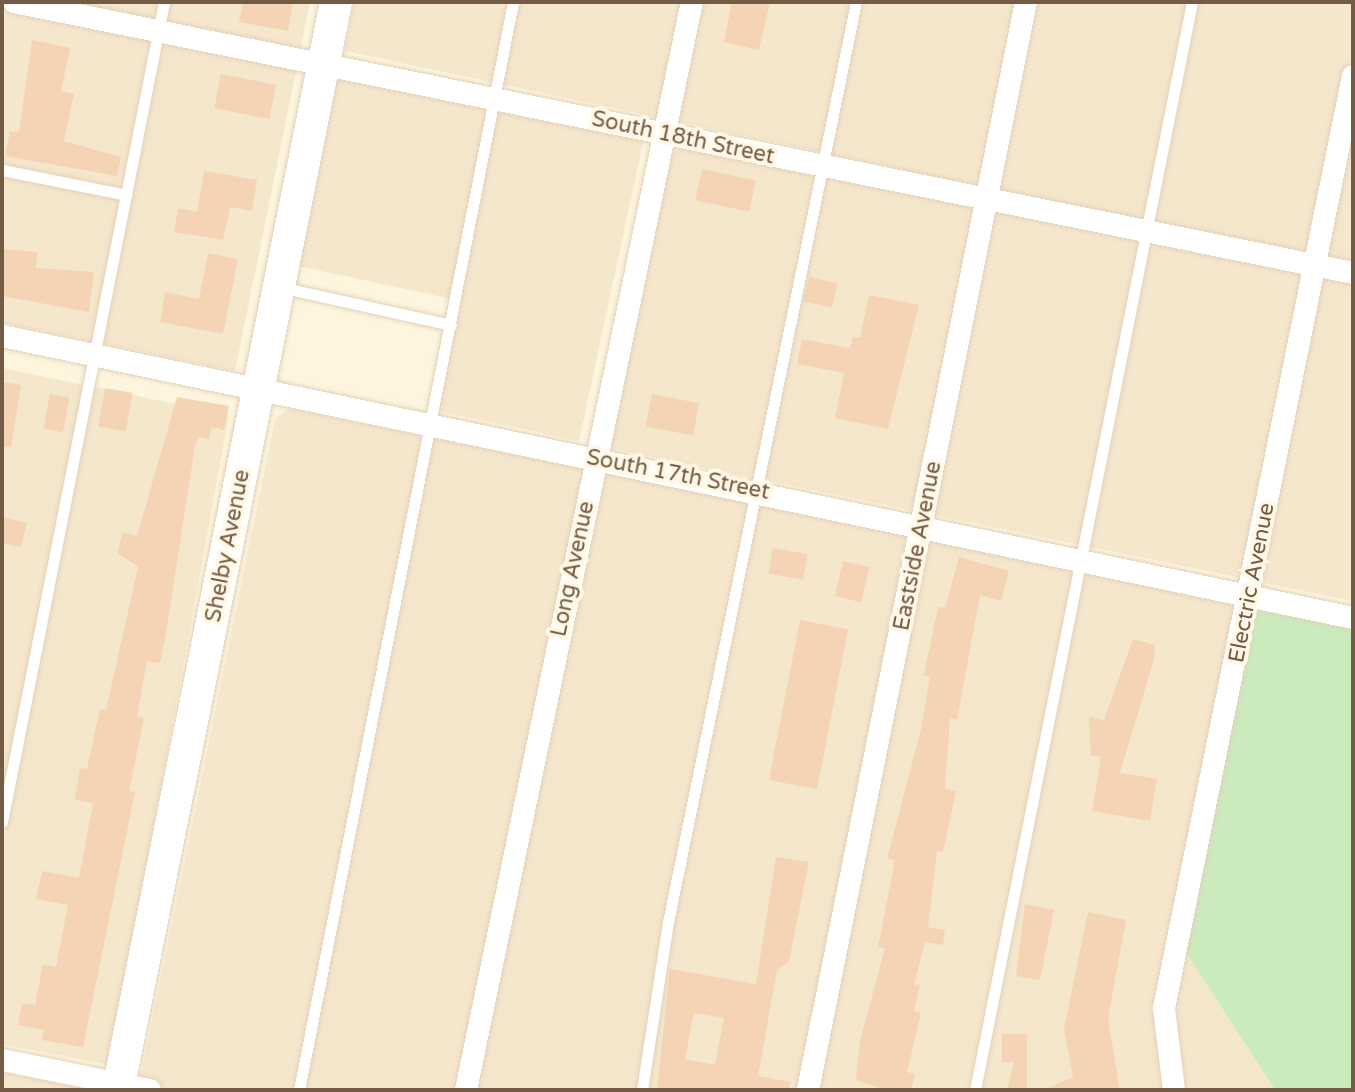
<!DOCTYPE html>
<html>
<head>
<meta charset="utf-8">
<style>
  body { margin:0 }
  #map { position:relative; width:1355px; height:1092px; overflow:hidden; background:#fdf5de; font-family:"Varela Round",sans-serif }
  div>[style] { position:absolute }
  .residential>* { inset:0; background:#f5e7cc }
  .green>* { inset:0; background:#cbebbd }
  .building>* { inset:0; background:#f4d4b4; transform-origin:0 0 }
  .roads { filter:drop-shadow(0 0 2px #e2d1ba) drop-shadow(0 0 2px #e2d1ba) }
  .lane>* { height:11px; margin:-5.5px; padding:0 5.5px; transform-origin:5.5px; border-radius:5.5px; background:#fff }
  .street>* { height:22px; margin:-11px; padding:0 11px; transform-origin:11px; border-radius:11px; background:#fff }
  .secondary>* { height:32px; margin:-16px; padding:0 16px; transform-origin:16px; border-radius:16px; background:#fff }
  span { translate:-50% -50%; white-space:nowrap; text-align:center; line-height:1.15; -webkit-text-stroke:8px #fff8e6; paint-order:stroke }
  .street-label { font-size:22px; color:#745b45 }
  .frame { position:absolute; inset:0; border:4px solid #745b45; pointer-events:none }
</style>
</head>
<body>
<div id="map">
  <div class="residential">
    <div style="clip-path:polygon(2px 2px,310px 2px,235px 371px,2px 323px)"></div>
    <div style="clip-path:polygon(354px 2px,1353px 2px,1353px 265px,345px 51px)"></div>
    <div style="clip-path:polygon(339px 69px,645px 134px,579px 441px,429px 409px,452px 299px,298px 266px)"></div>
    <div style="clip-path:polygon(684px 147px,1353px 282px,1353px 601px,609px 448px,670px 154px)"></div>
    <div style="clip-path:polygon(2px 368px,229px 415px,110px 1065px,2px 1044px)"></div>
    <div style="clip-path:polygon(289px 409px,1249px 602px,1178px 940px,1275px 1090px,138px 1090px,275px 419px)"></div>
    <div style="clip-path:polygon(2px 1069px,90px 1085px,89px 1090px,2px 1090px)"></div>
  </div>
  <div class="green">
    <div style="clip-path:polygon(1250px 597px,1353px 616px,1353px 1090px,1275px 1090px,1178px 940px)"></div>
  </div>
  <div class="building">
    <div style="clip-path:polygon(243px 2px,293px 2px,288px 31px,239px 22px)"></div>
    <div style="clip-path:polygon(732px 2px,770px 2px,759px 50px,724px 42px)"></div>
    <div style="clip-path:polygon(32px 40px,70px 48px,61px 91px,74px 94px,64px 141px,121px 157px,117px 176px,5px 156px,10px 131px,19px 132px)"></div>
    <div style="left:221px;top:74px;width:56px;height:35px;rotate:11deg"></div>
    <div style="left:702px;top:169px;width:55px;height:32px;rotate:12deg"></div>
    <div style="clip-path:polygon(204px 171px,257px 180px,252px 211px,230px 207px,223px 240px,174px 232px,178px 208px,197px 212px)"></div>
    <div style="clip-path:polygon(2px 249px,37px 252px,36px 268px,94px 272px,89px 312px,2px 296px)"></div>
    <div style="clip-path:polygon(208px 253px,238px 259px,223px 334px,160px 322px,165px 292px,199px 299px)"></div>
    <div style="left:809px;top:277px;width:29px;height:25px;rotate:12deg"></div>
    <div style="clip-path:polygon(869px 295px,919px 305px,888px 429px,835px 418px,844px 373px,797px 364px,802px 339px,850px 348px,853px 337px,860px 338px)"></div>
    <div style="clip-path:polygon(2px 382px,21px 385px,11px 447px,2px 446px)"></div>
    <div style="left:105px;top:388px;width:28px;height:39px;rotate:10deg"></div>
    <div style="left:50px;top:394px;width:20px;height:35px;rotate:11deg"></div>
    <div style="left:652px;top:394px;width:48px;height:33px;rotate:11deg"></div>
    <div style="clip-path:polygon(177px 397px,229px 406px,224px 430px,212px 427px,209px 439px,199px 437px,195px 446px,166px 633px,160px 663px,147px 661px,137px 717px,144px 718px,129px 791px,135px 792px,83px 1047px,42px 1040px,44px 1030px,18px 1025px,22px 1003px,35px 1005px,43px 964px,56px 967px,68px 905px,36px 899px,42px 871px,79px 878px,93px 803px,75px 800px,80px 768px,87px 769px,100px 709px,106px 710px,138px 567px,118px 553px,122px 533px,137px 536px)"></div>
    <div style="clip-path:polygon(2px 517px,27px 523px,21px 547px,2px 543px)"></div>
    <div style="left:773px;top:548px;width:35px;height:26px;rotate:10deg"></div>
    <div style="clip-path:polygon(959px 557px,1009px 571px,1001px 601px,980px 595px,957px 720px,950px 718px,945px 789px,956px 791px,943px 852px,937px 851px,928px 927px,945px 930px,943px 945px,925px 942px,914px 984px,920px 985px,914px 1011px,921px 1013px,907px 1072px,915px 1074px,911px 1090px,885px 1090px,856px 1080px,860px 1041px,885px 948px,878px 947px,895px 860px,887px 859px,921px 729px,930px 677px,924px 675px,938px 607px,945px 608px)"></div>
    <div style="left:843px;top:561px;width:27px;height:36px;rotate:13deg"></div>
    <div style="left:800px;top:620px;width:49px;height:163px;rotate:11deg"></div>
    <div style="clip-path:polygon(1133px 639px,1155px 645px,1154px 659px,1120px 773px,1157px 779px,1150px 821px,1092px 811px,1101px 757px,1091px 755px,1089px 717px,1104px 720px)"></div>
    <div style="clip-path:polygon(evenodd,776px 857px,809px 862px,789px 962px,777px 970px,758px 1076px,790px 1082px,789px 1090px,657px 1090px,670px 969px,756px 984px,776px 857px,694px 1013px,724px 1018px,715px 1065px,685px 1059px,694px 1013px)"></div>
    <div style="clip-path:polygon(1025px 904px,1054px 910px,1040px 980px,1016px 976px)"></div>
    <div style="clip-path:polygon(1088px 912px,1126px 920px,1108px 1018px,1120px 1090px,1044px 1090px,1073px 1077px,1064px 1029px)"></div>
    <div style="clip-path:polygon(1002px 1034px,1027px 1034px,1027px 1090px,1007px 1090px,1014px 1062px,1002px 1062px)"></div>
  </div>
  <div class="roads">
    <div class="lane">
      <div style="left:2px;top:170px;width:127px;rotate:11.3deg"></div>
      <div style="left:280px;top:287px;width:175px;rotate:12.5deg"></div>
      <div style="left:2px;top:822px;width:836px;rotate:-78.82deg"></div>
      <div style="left:299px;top:1090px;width:1109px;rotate:-78.87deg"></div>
      <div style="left:642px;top:1090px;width:170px;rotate:-81.2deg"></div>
      <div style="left:668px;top:922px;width:939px;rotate:-78.45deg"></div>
      <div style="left:975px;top:1090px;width:1109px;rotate:-78.72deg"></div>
    </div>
    <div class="street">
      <div style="left:14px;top:2px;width:1366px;rotate:11.44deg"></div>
      <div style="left:2px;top:336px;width:1380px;rotate:11.79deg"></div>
      <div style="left:2px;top:1060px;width:151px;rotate:11.5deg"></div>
      <div style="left:466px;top:1090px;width:1111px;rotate:-78.27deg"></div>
      <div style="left:808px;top:1090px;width:1110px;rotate:-78.67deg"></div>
      <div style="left:1174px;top:1090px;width:83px;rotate:-97deg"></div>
      <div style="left:1164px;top:1008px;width:951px;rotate:-78.54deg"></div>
    </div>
    <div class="secondary">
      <div style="left:118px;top:1090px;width:1110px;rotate:-78.67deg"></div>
    </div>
  </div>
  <div class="street-label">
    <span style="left:683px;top:138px;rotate:12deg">South 18th Street</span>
    <span style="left:678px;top:475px;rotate:11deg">South 17th Street</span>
    <span style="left:228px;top:546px;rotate:-79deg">Shelby Avenue</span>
    <span style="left:918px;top:546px;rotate:-79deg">Eastside Avenue</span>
    <span style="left:573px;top:569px;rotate:-78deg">Long Avenue</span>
    <span style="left:1252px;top:583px;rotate:-79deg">Electric Avenue</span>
  </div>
  <div class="frame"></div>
</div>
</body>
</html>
